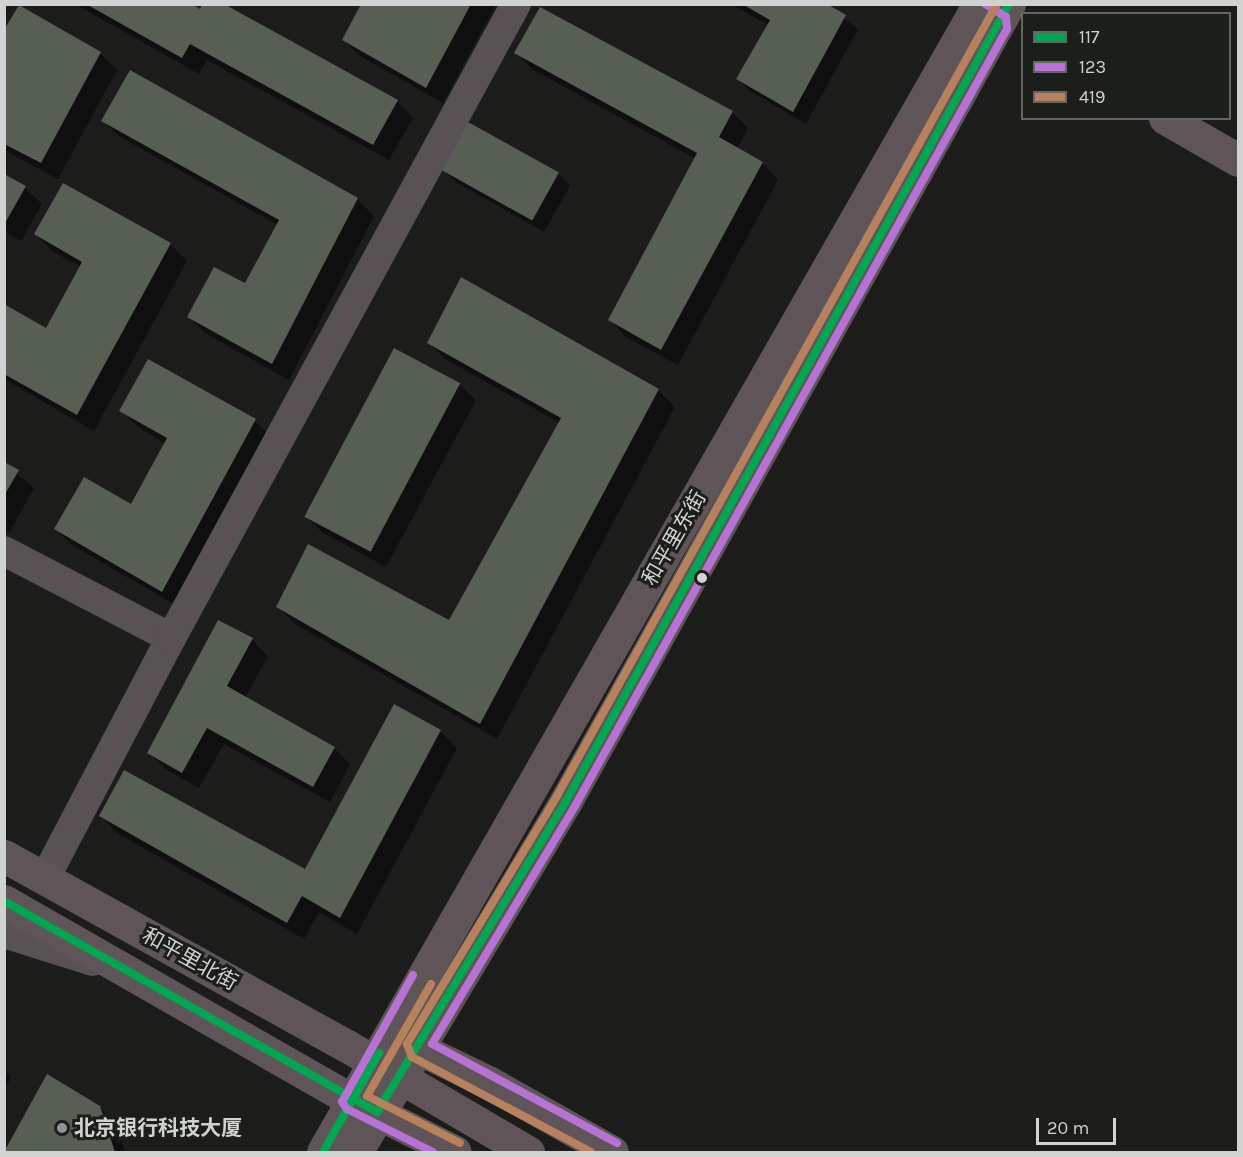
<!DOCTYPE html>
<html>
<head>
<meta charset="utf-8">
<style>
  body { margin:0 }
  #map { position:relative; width:1243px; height:1157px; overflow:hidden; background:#1c1d1b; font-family:Karla,"Noto Sans SC",sans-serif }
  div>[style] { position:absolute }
  .shadow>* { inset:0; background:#0007 }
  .building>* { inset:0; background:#575e53; transform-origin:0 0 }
  .street>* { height:30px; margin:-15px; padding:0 15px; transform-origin:15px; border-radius:15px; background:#595254 }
  .secondary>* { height:33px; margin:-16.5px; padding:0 16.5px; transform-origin:16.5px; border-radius:16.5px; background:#5f5558 }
  .bus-1>* { height:8px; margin:-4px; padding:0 4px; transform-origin:4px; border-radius:4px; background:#00a651 }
  .bus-2>* { height:8px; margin:-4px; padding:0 4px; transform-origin:4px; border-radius:4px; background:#b673d3 }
  .bus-3>* { height:8px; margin:-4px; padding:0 4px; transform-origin:4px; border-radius:4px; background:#b6815c }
  .dots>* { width:16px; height:16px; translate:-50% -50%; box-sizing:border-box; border:3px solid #1b1e1a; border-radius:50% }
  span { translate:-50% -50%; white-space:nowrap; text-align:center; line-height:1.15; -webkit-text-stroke:6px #1b1e1a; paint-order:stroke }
  .street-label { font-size:21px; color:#d1d3d0 }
  .poi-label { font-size:21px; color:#d1d3d0; font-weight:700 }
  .left { translate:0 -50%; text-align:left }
  .frame { position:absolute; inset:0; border:6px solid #d1d3d0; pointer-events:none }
  .legend { position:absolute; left:1021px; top:12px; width:210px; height:108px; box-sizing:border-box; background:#1b1e1a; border:2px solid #646663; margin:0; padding:8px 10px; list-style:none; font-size:18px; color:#d1d3d0 }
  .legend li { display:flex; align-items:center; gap:12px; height:30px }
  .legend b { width:30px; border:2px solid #646663 }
  .scale { position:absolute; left:1036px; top:1118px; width:80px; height:27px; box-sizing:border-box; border:3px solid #d1d3d0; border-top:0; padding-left:8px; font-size:18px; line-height:21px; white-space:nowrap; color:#d1d3d0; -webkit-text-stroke:4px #1b1e1a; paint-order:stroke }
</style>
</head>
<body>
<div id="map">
  <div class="shadow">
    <div style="clip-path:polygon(75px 4px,189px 4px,397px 101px,413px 118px,389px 160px,207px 60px,199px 74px)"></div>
    <div style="clip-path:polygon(363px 4px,496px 4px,443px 103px,360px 56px,344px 40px)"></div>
    <div style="clip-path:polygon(731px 4px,824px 4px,858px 29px,806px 124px,750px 91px,738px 78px,768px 25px)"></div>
    <div style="clip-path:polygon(4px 34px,100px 53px,117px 70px,58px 179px,4px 150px)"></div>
    <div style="clip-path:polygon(516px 52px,732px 112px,748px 128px,737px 149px,762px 163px,778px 180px,678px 365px,626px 337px,610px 320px,696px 159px,532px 69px)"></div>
    <div style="clip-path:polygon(130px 72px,357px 199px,374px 216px,289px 380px,205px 333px,189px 317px,246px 285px,278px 225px,120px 137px,103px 121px)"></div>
    <div style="clip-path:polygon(444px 170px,558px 173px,570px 186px,544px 232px,456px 182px)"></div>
    <div style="clip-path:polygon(4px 176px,25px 188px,42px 204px,21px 241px,4px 231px)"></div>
    <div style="clip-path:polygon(36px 234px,170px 244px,187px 261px,94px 431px,4px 379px,4px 306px,47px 330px,81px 267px,52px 251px)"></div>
    <div style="clip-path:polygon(429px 342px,658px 390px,675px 407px,497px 739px,295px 624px,278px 607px,449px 622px,560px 423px,445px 359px)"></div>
    <div style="clip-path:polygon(459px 384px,476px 400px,386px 567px,322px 532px,305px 515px)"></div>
    <div style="clip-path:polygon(121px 410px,255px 421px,271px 437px,179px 607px,72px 545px,56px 529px,131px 507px,166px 444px,138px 427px)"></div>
    <div style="clip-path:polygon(4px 464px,34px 488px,9px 533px,4px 530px)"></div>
    <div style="clip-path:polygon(252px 640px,268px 656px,245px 698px,334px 748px,350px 764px,330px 802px,224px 744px,199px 788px,165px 769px,149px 753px)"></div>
    <div style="clip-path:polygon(395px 706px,440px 731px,457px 748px,357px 934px,319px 912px,304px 939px,117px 833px,101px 816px,305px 871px)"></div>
    <div style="clip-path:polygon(4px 1070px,11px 1077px,4px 1091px)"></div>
    <div style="clip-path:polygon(48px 1076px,99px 1107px,116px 1124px,125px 1152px,5px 1152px)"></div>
  </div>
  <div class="building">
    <div style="clip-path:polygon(86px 4px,192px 4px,200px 9px,202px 4px,224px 4px,398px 100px,373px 145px,190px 44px,182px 58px)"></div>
    <div style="clip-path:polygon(361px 4px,471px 4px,426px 88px,342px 40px)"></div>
    <div style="clip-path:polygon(742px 4px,827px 4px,846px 15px,793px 112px,736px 79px,770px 20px)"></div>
    <div style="clip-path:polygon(19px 5px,101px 52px,41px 163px,4px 144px,4px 30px)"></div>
    <div style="clip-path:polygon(540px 7px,733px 111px,719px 137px,763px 162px,661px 350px,608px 320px,697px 153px,514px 53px)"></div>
    <div style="clip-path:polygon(130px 70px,358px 198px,272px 364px,187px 317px,214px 267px,245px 283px,279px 220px,101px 121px)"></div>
    <div style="left:468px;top:122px;width:104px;height:55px;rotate:29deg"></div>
    <div style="clip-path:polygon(4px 174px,26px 186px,4px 225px)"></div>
    <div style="clip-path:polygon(63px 183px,171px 243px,77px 415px,4px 374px,4px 304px,46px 328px,82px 262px,34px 234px)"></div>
    <div style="clip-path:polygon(461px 277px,659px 389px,480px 724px,276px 607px,308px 544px,449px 620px,561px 418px,427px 343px)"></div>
    <div style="left:394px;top:348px;width:75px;height:191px;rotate:28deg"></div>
    <div style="clip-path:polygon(148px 359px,256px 419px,162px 592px,54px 529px,84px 477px,131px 504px,167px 438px,119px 411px)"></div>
    <div style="clip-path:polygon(4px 462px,19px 470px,4px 496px)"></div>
    <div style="clip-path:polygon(218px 620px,253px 638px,227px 686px,335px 747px,313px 787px,207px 728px,182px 773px,147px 753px)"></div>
    <div style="clip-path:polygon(394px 704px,441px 730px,340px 918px,302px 896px,287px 923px,99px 816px,124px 770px,305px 869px)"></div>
    <div style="clip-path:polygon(47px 1074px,100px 1106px,115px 1152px,4px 1152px)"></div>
  </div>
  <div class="street">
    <div style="left:4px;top:551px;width:188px;rotate:27.5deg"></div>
    <div style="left:45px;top:878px;width:271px;rotate:-62.3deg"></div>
    <div style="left:171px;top:638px;width:722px;rotate:-61.45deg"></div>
    <div style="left:4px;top:933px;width:93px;rotate:17.5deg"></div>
  </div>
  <div class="secondary">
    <div style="left:1165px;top:118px;width:84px;rotate:29.9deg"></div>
    <div style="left:4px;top:856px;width:392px;rotate:29deg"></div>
    <div style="left:347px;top:1046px;width:210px;rotate:30.4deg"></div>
    <div style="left:4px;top:901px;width:401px;rotate:29.8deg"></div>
    <div style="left:352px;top:1100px;width:115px;rotate:26.8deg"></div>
    <div style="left:397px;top:1038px;width:103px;rotate:25.8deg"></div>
    <div style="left:490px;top:1083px;width:140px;rotate:29.5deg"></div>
    <div style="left:323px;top:1152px;width:1322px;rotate:-60.26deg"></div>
    <div style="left:356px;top:1152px;width:409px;rotate:-59.1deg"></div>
    <div style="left:566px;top:801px;width:912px;rotate:-60.93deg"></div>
  </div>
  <div class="bus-1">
    <div style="left:4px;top:901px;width:429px;rotate:29.5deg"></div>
    <div style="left:377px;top:1112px;width:364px;rotate:-58.7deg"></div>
    <div style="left:566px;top:801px;width:912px;rotate:-60.93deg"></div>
    <div style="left:323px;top:1152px;width:114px;rotate:-60.5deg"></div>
  </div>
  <div class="bus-2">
    <div style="left:413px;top:975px;width:145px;rotate:119.2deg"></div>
    <div style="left:342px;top:1102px;width:9px;rotate:54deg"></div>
    <div style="left:347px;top:1109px;width:96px;rotate:26.6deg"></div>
    <div style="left:617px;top:1143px;width:210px;rotate:-151.8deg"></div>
    <div style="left:432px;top:1044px;width:278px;rotate:-59deg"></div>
    <div style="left:575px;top:806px;width:889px;rotate:-60.93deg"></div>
    <div style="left:1007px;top:29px;width:12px;rotate:-95deg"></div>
    <div style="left:1006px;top:17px;width:25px;rotate:-148deg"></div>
  </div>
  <div class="bus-3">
    <div style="left:431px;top:984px;width:129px;rotate:119.7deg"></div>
    <div style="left:367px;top:1096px;width:104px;rotate:26.8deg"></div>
    <div style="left:591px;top:1152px;width:203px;rotate:-152deg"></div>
    <div style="left:412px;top:1057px;width:14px;rotate:-111deg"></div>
    <div style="left:407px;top:1044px;width:290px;rotate:-58.8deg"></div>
    <div style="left:557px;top:796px;width:906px;rotate:-60.95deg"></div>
  </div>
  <div class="dots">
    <div style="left:702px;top:578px;background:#d1d3d0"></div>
    <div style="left:62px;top:1128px;background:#929391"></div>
  </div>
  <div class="street-label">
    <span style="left:674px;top:538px;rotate:-60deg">和平里东街</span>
    <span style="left:190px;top:959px;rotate:29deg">和平里北街</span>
  </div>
  <div class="poi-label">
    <span class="left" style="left:74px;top:1128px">北京银行科技大厦</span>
  </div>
  <div class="frame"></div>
  <ul class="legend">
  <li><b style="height:8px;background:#00a651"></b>117</li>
  <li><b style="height:8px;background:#b673d3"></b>123</li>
  <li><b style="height:8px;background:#b6815c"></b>419</li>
  </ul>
  <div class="scale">20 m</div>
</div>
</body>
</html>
